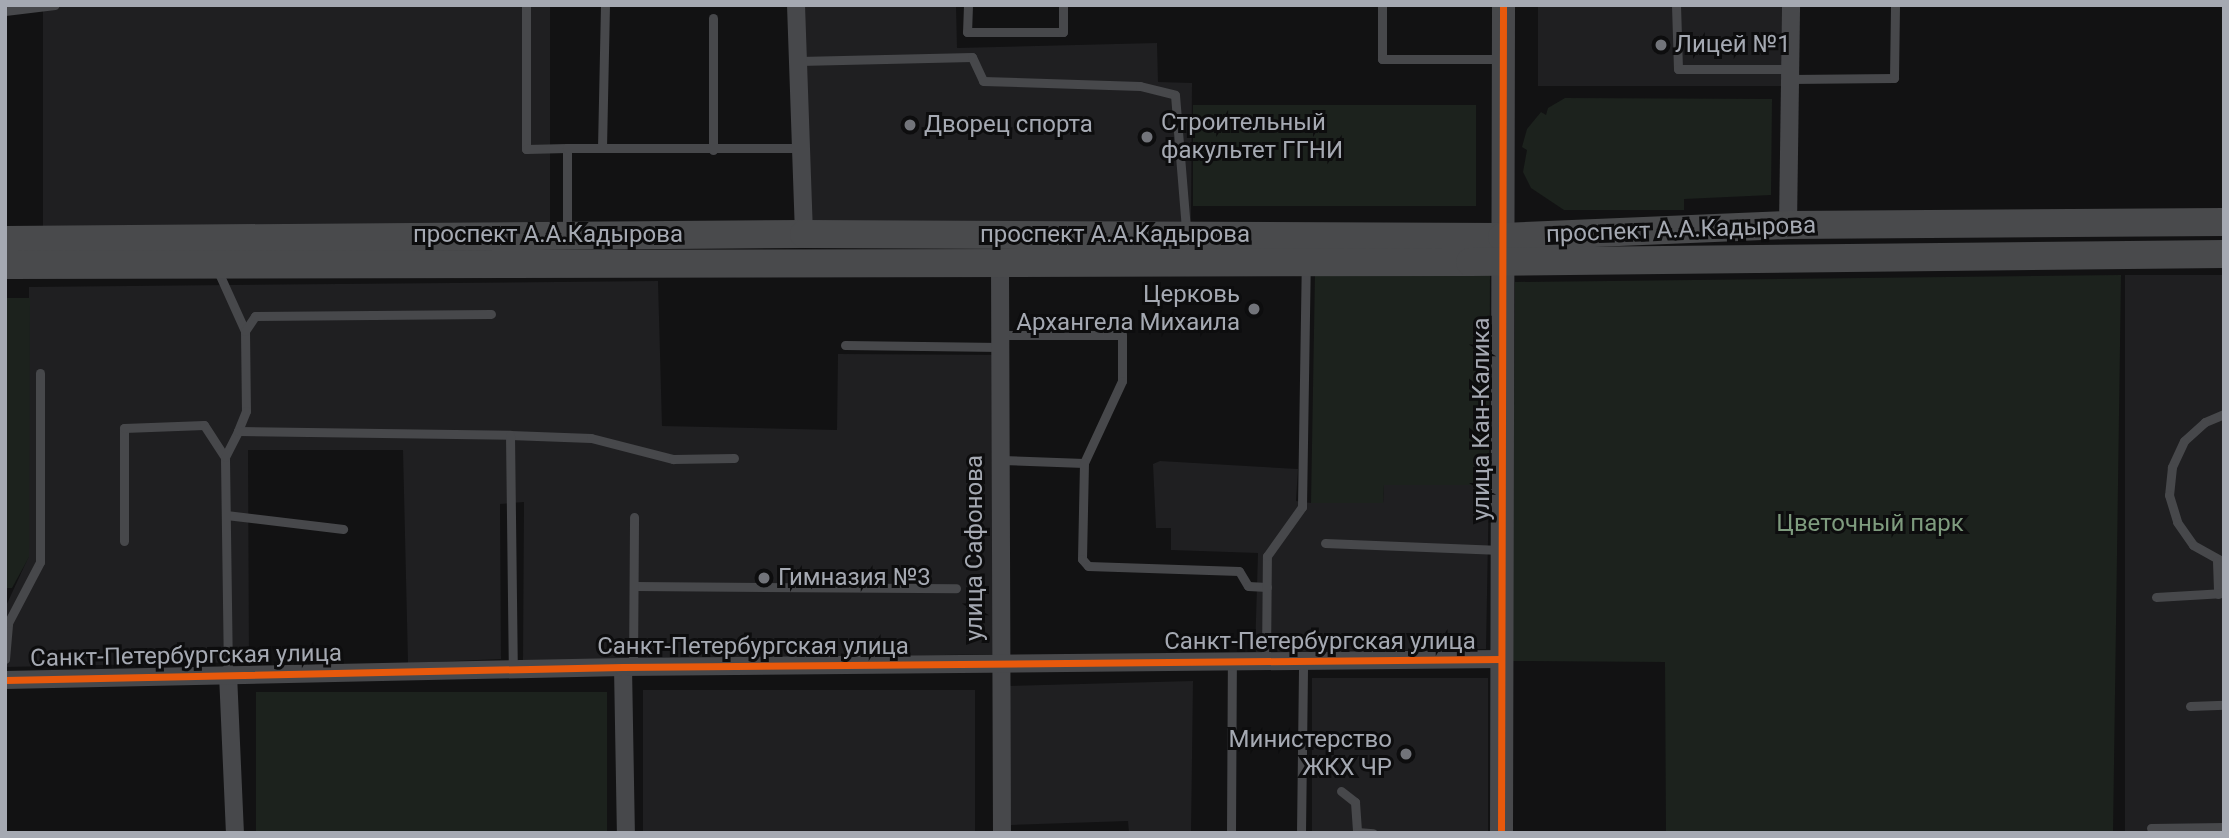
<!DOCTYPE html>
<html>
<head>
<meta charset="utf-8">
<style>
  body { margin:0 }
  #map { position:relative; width:2229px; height:838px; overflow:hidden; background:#121213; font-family:Roboto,sans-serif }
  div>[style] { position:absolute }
  .built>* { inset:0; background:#1f1f21; transform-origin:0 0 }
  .green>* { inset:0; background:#1c221d; transform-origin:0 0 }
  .service>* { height:9px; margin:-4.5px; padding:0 4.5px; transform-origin:4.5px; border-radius:4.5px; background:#47484b }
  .minor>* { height:18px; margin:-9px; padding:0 9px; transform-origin:9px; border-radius:9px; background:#47484b }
  .tertiary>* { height:23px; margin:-11.5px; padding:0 11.5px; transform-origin:11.5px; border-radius:11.5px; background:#47484b }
  .primary>* { height:28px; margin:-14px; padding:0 14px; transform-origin:14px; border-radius:14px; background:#494a4c }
  .cycleway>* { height:7px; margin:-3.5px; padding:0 3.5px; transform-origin:3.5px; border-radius:3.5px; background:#e8590c }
  .dots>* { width:19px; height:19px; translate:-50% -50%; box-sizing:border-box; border:4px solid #0d0d0e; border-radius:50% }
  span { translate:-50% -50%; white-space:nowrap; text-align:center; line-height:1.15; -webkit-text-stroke:6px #0d0d0e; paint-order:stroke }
  .poi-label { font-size:24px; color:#a5a9b2 }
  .left { translate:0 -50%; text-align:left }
  .right { translate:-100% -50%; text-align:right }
  .street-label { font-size:24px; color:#a5a9b2 }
  .park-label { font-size:24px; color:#7e9b7e }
  .frame { position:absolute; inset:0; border:7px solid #a5a9b2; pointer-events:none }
</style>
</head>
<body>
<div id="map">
  <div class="built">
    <div style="left:43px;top:5px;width:507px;height:222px"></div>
    <div style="clip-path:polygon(802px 5px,956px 5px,957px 48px,1157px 43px,1158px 82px,1192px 83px,1191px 223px,811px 224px)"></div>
    <div style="left:1538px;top:5px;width:245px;height:81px"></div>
    <div style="left:2125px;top:275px;width:99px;height:558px"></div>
    <div style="clip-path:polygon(658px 281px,662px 426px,837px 430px,838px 354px,1006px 355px,1003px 654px,523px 662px,524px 502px,500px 504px,501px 659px,408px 663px,403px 450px,248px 450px,249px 662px,5px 667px,5px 608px,29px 556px,29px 287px)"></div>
    <div style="clip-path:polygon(1160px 461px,1298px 469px,1296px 501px,1311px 503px,1383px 503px,1384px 485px,1489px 485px,1486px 649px,1255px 652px,1258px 553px,1171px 550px,1171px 528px,1156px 528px,1153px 464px)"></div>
    <div style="left:1488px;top:678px;width:155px;height:176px;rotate:90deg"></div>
    <div style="clip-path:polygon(1193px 681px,1191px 833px,1129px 833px,1128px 821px,1011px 825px,1005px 686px)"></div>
    <div style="left:975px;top:690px;width:143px;height:332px;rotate:90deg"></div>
  </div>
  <div class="green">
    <div style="clip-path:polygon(1565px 98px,1772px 99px,1771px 195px,1684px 199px,1684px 210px,1564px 210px,1531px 188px,1523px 172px,1527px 150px,1522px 147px,1527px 129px,1541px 112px,1546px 115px,1548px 108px)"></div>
    <div style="left:1193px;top:105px;width:283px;height:101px"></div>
    <div style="clip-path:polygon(1315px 273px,1490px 273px,1489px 485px,1384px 485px,1383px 503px,1311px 503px)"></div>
    <div style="clip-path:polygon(2121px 275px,2113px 833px,1666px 833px,1665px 662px,1512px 661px,1515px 282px)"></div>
    <div style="clip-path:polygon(5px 298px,30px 298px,29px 557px,12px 588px,5px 588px)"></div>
    <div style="left:607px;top:692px;width:141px;height:351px;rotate:90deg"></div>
  </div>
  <div class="service">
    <div style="left:526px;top:5px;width:144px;rotate:90deg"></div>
    <div style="left:526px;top:149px;width:41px;rotate:-1.4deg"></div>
    <div style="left:968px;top:5px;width:27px;rotate:92deg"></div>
    <div style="left:967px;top:32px;width:96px"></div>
    <div style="left:1063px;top:32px;width:27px;rotate:-90deg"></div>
    <div style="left:1382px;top:5px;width:54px;rotate:90deg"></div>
    <div style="left:1382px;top:59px;width:119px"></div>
    <div style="left:1676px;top:5px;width:64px;rotate:88.2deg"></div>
    <div style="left:1678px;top:69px;width:112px"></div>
    <div style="left:5px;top:11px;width:50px;rotate:-6.8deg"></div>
    <div style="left:799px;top:61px;width:173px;rotate:-1.3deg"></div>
    <div style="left:972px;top:57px;width:26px;rotate:65deg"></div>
    <div style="left:983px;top:81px;width:157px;rotate:1.8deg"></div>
    <div style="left:1140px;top:86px;width:36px;rotate:14deg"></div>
    <div style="left:1175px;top:95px;width:135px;rotate:85.3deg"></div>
    <div style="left:1790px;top:79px;width:104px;rotate:-0.6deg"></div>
    <div style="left:1894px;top:78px;width:73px;rotate:-89.2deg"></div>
    <div style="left:602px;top:148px;width:143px;rotate:-88.8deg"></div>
    <div style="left:713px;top:150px;width:132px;rotate:-90deg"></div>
    <div style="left:567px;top:232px;width:84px;rotate:-90deg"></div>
    <div style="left:567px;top:148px;width:235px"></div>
    <div style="left:217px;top:269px;width:68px;rotate:65.7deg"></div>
    <div style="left:245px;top:331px;width:80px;rotate:89.3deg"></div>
    <div style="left:246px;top:411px;width:22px;rotate:112deg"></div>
    <div style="left:245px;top:331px;width:18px;rotate:-56deg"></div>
    <div style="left:255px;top:316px;width:236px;rotate:-0.5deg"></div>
    <div style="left:1000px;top:335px;width:122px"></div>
    <div style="left:1122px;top:335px;width:46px;rotate:90deg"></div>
    <div style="left:1122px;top:381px;width:90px;rotate:114.9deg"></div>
    <div style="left:1084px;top:463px;width:83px;rotate:-177.9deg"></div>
    <div style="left:845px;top:345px;width:155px;rotate:0.7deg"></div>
    <div style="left:2224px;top:414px;width:21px;rotate:157deg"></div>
    <div style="left:2205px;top:422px;width:28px;rotate:138deg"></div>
    <div style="left:2184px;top:441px;width:29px;rotate:115deg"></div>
    <div style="left:2172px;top:467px;width:28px;rotate:96deg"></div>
    <div style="left:2169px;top:495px;width:28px;rotate:73deg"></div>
    <div style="left:2177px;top:522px;width:28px;rotate:55deg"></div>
    <div style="left:2193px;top:545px;width:35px;rotate:29deg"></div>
    <div style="left:510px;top:435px;width:81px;rotate:2.1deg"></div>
    <div style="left:591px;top:438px;width:85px;rotate:14.4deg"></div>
    <div style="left:673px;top:459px;width:61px;rotate:-0.9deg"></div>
    <div style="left:1084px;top:463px;width:96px;rotate:91.2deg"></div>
    <div style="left:1082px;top:559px;width:9px;rotate:49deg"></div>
    <div style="left:1088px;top:566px;width:151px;rotate:1.9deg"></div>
    <div style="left:1239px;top:571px;width:17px;rotate:59deg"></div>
    <div style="left:1248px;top:586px;width:19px;rotate:3deg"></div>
    <div style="left:226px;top:515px;width:118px;rotate:6.8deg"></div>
    <div style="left:124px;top:541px;width:113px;rotate:-90deg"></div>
    <div style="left:124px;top:428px;width:80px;rotate:-2.1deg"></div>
    <div style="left:204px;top:425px;width:38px;rotate:57deg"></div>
    <div style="left:1325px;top:543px;width:176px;rotate:2.3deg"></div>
    <div style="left:2217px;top:561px;width:33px;rotate:88deg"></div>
    <div style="left:634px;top:586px;width:322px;rotate:0.4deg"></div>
    <div style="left:2156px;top:597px;width:68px;rotate:-3.4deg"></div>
    <div style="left:5px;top:659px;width:36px;rotate:-85deg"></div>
    <div style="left:8px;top:623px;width:69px;rotate:-62.3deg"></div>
    <div style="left:40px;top:562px;width:189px;rotate:-90deg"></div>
    <div style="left:1266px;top:661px;width:105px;rotate:-89.5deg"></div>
    <div style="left:1267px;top:556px;width:60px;rotate:-54.5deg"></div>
    <div style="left:1302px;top:507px;width:243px;rotate:-89.1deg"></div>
    <div style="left:633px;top:667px;width:150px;rotate:-89.6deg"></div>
    <div style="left:228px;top:674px;width:217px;rotate:-90.8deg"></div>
    <div style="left:225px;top:457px;width:29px;rotate:-63deg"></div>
    <div style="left:238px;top:431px;width:272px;rotate:0.8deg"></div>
    <div style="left:510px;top:435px;width:233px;rotate:89.3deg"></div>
    <div style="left:2190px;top:706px;width:34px;rotate:-2deg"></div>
    <div style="left:1341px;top:791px;width:18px;rotate:38deg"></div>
    <div style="left:1355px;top:802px;width:30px;rotate:86deg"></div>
    <div style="left:1357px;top:832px;width:16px;rotate:4deg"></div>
    <div style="left:2151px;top:828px;width:73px;rotate:-0.8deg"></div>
    <div style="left:1231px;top:833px;width:172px;rotate:-89.7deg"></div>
    <div style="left:1301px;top:833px;width:172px;rotate:-89.3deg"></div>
  </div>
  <div class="minor">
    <div style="left:796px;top:5px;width:229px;rotate:88deg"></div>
    <div style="left:1788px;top:225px;width:220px;rotate:-89.2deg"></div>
    <div style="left:1000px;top:264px;width:569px;rotate:89.8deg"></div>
    <div style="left:623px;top:667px;width:166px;rotate:89deg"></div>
    <div style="left:228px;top:674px;width:159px;rotate:87.5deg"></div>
    <div style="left:5px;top:680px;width:618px;rotate:-1.21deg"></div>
    <div style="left:623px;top:667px;width:878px;rotate:-0.52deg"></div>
  </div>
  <div class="tertiary">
    <div style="left:1501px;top:833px;width:828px;rotate:-89.86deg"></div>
  </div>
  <div class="primary">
    <div style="left:5px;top:240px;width:799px;rotate:-0.43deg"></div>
    <div style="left:804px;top:234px;width:698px;rotate:0.25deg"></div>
    <div style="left:1502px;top:237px;width:286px;rotate:-2.4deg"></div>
    <div style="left:1788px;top:225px;width:436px;rotate:-0.4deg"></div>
    <div style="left:5px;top:265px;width:1465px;rotate:-0.12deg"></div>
    <div style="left:1470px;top:262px;width:754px;rotate:-0.61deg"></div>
  </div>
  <div class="cycleway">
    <div style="left:5px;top:680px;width:618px;rotate:-1.21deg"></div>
    <div style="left:623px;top:667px;width:878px;rotate:-0.52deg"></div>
    <div style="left:1501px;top:833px;width:828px;rotate:-89.86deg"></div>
  </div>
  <div class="dots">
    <div style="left:1661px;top:45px;background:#72747a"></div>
    <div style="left:910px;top:125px;background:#72747a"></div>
    <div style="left:1147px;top:137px;background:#72747a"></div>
    <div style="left:1254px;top:309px;background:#72747a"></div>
    <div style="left:764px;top:578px;background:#72747a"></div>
    <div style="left:1406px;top:754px;background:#72747a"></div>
  </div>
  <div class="poi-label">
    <span class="left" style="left:1675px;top:45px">Лицей №1</span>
    <span class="left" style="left:1161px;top:137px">Строительный<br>факультет ГГНИ</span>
    <span class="left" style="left:924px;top:125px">Дворец спорта</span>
    <span class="right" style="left:1240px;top:309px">Церковь<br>Архангела Михаила</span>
    <span class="left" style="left:778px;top:578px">Гимназия №3</span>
    <span class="right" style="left:1392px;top:754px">Министерство<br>ЖКХ ЧР</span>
  </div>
  <div class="street-label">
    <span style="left:1681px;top:230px;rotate:-2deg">проспект А.А.Кадырова</span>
    <span style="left:548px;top:235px">проспект А.А.Кадырова</span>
    <span style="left:1115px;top:235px">проспект А.А.Кадырова</span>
    <span style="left:1482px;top:419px;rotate:-90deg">улица Кан-Калика</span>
    <span style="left:975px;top:548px;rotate:-90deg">улица Сафонова</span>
    <span style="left:1320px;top:642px">Санкт-Петербургская улица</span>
    <span style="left:753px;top:647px">Санкт-Петербургская улица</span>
    <span style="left:186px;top:656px;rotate:-1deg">Санкт-Петербургская улица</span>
  </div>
  <div class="park-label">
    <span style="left:1870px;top:524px">Цветочный парк</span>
  </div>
  <div class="frame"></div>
</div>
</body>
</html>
